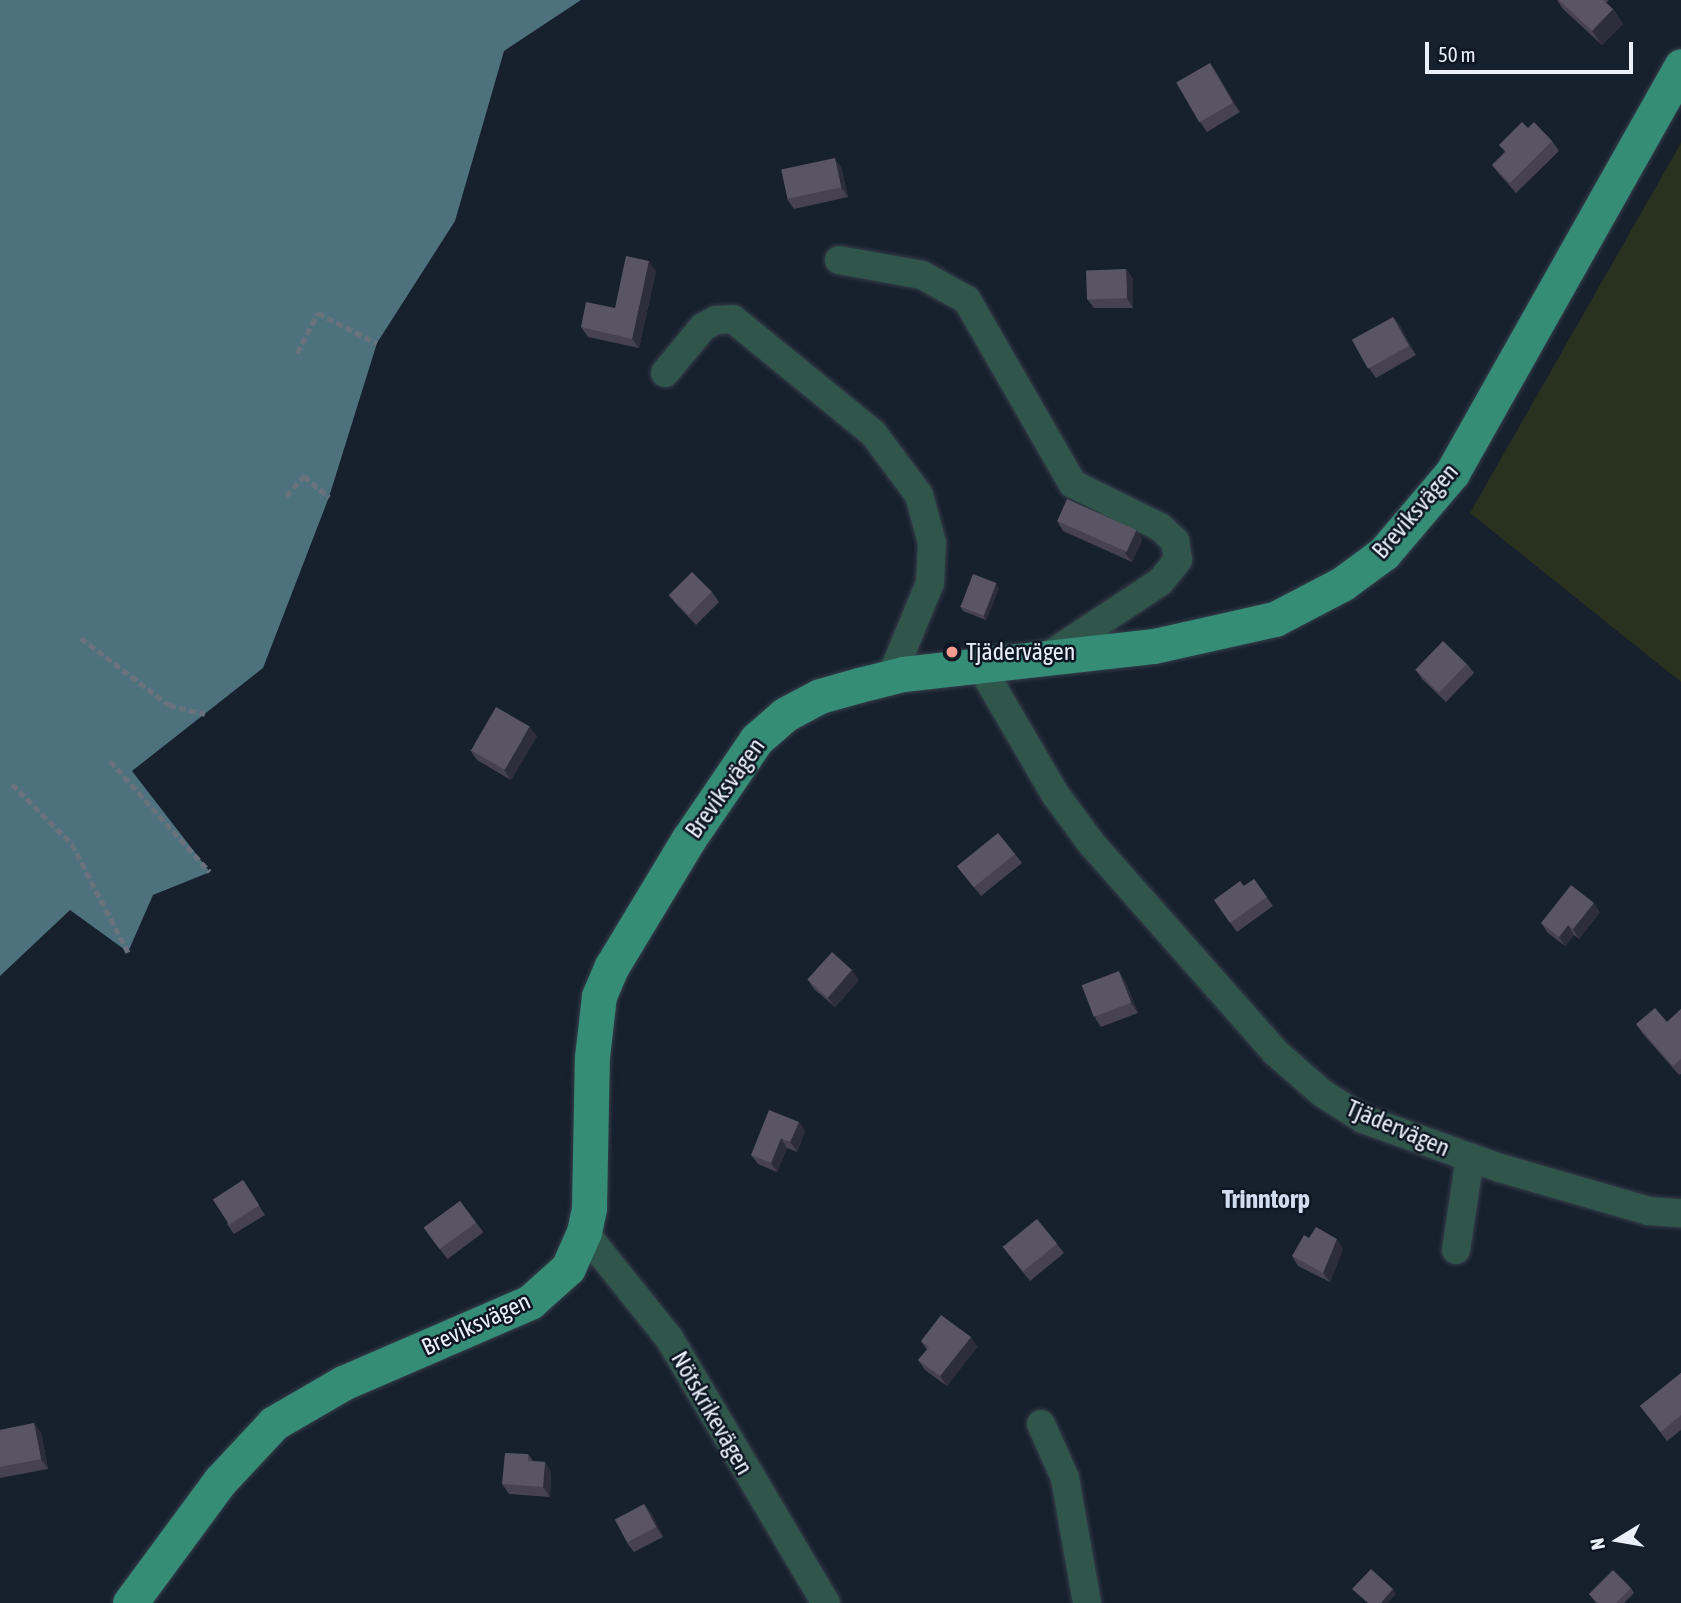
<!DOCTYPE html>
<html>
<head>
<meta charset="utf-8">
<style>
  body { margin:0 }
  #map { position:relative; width:1681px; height:1603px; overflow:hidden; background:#17202d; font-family:"Asap Condensed",sans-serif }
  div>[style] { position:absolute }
  .green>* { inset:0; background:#28321f }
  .water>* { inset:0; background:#4d727e }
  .path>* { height:4.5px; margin-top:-2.25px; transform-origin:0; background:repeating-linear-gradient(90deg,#6a727d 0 7px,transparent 0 10.5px) }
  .roads { filter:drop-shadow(0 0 2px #353d4a) drop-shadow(0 0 2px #353d4a) }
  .minor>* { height:28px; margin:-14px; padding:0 14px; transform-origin:14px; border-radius:14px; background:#30564c }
  .major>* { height:35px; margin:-17.5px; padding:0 17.5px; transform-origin:17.5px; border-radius:17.5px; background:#358d77 }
  .wall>* { inset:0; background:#474252; transform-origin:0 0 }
  .shaded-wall>* { inset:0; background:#2d2d3b }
  .building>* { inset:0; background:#595564; transform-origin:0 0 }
  .dots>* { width:19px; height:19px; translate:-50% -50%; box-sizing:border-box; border:4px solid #0e1623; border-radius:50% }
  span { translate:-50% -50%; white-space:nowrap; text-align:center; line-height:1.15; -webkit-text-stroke:5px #0e1623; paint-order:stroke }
  .street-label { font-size:24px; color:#eaf0f9 }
  .poi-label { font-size:24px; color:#eaf0f9 }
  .left { translate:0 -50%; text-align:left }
  .neighbourhood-label { font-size:26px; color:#d1dcef; font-weight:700 }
  .north { position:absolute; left:1583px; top:1505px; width:70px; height:70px; -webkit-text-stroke:5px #0e1623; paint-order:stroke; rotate:259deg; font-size:19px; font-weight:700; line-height:28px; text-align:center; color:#eaf0f9 }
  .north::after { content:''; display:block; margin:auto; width:24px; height:32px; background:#eaf0f9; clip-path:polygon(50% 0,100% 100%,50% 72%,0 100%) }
  .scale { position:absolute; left:1425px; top:42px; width:208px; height:32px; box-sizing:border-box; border:4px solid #eaf0f9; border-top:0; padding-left:9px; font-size:21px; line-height:24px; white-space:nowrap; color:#eaf0f9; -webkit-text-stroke:5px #0e1623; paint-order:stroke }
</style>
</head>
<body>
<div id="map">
  <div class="green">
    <div style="clip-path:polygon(1681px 143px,1681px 682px,1470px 513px)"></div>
  </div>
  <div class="water">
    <div style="clip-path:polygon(0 0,581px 0,504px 51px,455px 221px,377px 343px,329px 497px,263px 668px,132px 771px,210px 872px,153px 895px,128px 952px,70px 910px,0 976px)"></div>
  </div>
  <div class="path">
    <div style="left:297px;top:353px;width:45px;rotate:-62.3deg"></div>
    <div style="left:318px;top:313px;width:66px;rotate:27deg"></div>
    <div style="left:286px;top:496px;width:27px;rotate:-48deg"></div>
    <div style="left:304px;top:476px;width:33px;rotate:40deg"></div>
    <div style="left:81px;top:638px;width:111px;rotate:37.3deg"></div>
    <div style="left:169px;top:705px;width:37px;rotate:14deg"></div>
    <div style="left:110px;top:761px;width:149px;rotate:48deg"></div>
    <div style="left:12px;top:784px;width:85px;rotate:45deg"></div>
    <div style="left:72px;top:844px;width:122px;rotate:62.6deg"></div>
  </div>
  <div class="roads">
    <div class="minor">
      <div style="left:839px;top:260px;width:84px;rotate:10.2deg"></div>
      <div style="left:922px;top:275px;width:51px;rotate:29.1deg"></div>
      <div style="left:967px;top:300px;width:212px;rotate:60.1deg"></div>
      <div style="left:1073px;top:484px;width:97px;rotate:26.3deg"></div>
      <div style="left:1160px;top:527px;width:21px;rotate:43deg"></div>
      <div style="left:1175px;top:541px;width:19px;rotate:81deg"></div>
      <div style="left:1178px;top:560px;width:28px;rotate:129deg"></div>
      <div style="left:1160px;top:582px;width:134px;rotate:146.5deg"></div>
      <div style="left:665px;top:373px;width:60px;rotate:-50.4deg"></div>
      <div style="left:703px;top:327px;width:15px;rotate:-28deg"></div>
      <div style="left:716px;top:320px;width:17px;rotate:-3deg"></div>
      <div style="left:733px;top:319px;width:181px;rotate:39.2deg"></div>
      <div style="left:873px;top:433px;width:77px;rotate:53.4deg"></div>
      <div style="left:919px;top:495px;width:50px;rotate:74.8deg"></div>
      <div style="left:932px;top:543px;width:40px;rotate:92.9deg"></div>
      <div style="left:930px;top:583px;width:102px;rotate:112.5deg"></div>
      <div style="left:981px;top:667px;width:147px;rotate:59.8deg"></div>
      <div style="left:1055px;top:794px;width:61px;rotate:53.7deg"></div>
      <div style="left:1091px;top:843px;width:278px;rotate:48.6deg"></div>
      <div style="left:1275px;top:1052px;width:62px;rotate:41.1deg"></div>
      <div style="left:1322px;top:1093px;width:49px;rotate:32.4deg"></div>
      <div style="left:1363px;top:1119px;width:145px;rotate:19.7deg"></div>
      <div style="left:1500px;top:1168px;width:155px;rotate:16.1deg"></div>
      <div style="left:1649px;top:1211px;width:32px;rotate:4deg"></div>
      <div style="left:584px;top:1232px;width:136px;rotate:51.3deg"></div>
      <div style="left:669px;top:1338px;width:308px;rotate:59.4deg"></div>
      <div style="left:1456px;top:1250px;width:94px;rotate:-81.4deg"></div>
      <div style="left:1041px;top:1424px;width:59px;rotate:66deg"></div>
      <div style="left:1065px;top:1478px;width:127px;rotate:80deg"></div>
    </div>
    <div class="major">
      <div style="left:130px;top:1603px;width:152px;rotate:-53.6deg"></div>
      <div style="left:220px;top:1481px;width:79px;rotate:-47deg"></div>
      <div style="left:274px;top:1423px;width:80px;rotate:-30.1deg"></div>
      <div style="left:343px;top:1383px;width:204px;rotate:-23.4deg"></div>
      <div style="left:530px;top:1302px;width:51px;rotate:-41.8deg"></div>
      <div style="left:568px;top:1268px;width:39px;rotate:-66deg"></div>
      <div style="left:584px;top:1232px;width:25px;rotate:-78deg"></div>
      <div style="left:589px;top:1208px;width:151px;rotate:-88.9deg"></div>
      <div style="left:592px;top:1057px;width:61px;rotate:-83.5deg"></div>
      <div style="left:599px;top:996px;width:33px;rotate:-67deg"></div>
      <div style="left:612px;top:966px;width:147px;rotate:-58.9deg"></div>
      <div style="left:688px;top:840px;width:122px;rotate:-55.7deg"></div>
      <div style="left:757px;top:739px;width:38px;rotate:-41deg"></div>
      <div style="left:786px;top:714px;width:38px;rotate:-28deg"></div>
      <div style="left:820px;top:696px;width:41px;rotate:-15.8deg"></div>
      <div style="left:859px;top:685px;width:45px;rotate:-14deg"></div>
      <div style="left:903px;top:674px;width:253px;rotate:-6.4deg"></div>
      <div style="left:1154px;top:646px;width:124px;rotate:-12.6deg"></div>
      <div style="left:1275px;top:619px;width:76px;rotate:-27.6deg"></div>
      <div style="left:1342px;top:584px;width:52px;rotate:-36.4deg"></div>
      <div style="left:1384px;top:553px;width:105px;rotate:-49.6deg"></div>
      <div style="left:1452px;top:473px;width:467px;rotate:-60.6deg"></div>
    </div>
  </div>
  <div class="wall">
    <div style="clip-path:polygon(1557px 0,1609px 0,1606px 3px,1613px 9px,1623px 24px,1602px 45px,1563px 9px)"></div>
    <div style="clip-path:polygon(1210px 63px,1240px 112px,1207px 132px,1200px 122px)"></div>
    <div style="clip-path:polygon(1528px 128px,1552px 141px,1559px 151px,1516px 193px,1499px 174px,1492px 165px,1505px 152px,1499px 145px)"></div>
    <div style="clip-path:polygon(841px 167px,848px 197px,794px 209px,787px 199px)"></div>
    <div style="clip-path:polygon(1126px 269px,1133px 279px,1133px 308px,1094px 308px,1087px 299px)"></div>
    <div style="clip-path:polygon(656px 271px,639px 348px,588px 337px,581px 327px,615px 308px)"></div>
    <div style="clip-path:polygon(1393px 317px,1400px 326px,1416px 355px,1376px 378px,1369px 368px)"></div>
    <div style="clip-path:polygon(1057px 521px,1136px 530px,1142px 540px,1132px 562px,1063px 531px)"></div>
    <div style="clip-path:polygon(999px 588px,986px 620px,963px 611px,960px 606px)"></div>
    <div style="clip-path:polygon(712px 592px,719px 602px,696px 625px,676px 604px,669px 595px)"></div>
    <div style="clip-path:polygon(1467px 664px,1474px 673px,1446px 702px,1422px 679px,1416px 670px)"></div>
    <div style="clip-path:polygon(537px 736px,511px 780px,477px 760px,470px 750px)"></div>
    <div style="clip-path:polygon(1015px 854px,1022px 863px,981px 896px,957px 866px)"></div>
    <div style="clip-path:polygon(1254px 879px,1273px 906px,1237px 932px,1214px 900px,1244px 886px)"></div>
    <div style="clip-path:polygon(1600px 912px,1579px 939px,1574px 935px,1565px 946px,1548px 933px,1541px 923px)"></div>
    <div style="clip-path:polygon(808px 980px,859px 980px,835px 1007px,814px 989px)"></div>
    <div style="clip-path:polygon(1125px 981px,1138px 1013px,1101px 1027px,1095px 1018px)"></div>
    <div style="clip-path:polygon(1681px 1009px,1681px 1074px,1679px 1075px,1643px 1034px,1636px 1024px,1667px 1022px)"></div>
    <div style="clip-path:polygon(799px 1122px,805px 1131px,797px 1152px,787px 1148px,777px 1172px,758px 1164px,751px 1155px)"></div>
    <div style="clip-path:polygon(243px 1180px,265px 1215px,234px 1234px,227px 1224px)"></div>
    <div style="left:460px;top:1201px;width:39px;height:45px;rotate:53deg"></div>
    <div style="clip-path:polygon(1309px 1238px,1343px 1249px,1330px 1282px,1298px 1266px,1292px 1256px)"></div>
    <div style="clip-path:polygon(1057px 1244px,1064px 1253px,1030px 1281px,1002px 1246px)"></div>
    <div style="clip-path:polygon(971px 1337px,977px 1347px,947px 1386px,925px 1370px,918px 1360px,927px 1350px,921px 1341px)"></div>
    <div style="clip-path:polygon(1681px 1373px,1681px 1430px,1667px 1441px,1640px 1406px)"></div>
    <div style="clip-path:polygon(34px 1423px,41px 1433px,48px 1469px,0 1478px,0 1430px)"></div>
    <div style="clip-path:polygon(528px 1454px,533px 1461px,545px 1462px,551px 1472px,550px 1497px,509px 1494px,502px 1484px)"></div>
    <div style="clip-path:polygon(644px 1504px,651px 1513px,663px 1537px,634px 1552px,627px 1543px)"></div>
    <div style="clip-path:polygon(1631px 1588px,1634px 1593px,1624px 1603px,1596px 1603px,1589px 1594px)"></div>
  </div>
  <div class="shaded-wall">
    <div style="clip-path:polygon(1613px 9px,1623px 24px,1602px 45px,1592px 31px)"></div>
    <div style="clip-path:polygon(1210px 63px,1217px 73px,1240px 112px,1233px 103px)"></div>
    <div style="clip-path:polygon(835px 158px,841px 167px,848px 197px,841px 187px)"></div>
    <div style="clip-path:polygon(649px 261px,656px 271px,639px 348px,632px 339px)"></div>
    <div style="clip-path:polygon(1126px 269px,1133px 279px,1133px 308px,1127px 298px)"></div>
    <div style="clip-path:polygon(1393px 317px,1400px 326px,1416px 355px,1409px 346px)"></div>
    <div style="clip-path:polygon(1136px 530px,1142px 540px,1132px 562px,1125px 553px)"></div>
    <div style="clip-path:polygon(996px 583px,999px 588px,986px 620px,983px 615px)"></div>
    <div style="clip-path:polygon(530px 727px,537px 736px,511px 780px,504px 770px)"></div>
    <div style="clip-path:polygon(1594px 903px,1600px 912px,1579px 939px,1573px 929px)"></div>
    <div style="clip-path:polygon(1568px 925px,1574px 935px,1565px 946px,1559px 937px)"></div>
    <div style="clip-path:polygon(852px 970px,859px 980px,835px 1007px,828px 998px)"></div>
    <div style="clip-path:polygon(1119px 971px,1125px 981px,1138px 1013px,1131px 1003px)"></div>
    <div style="clip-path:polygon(799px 1122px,805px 1131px,797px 1152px,790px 1142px)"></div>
    <div style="clip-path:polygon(781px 1138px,787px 1148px,777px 1172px,771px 1163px)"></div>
    <div style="clip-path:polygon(1337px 1239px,1343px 1249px,1330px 1282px,1323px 1273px)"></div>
    <div style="clip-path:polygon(971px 1337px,977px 1347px,947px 1386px,940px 1376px)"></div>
    <div style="clip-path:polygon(34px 1423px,41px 1433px,48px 1469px,41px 1459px)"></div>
    <div style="clip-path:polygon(545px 1462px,551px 1472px,550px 1497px,543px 1487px)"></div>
    <div style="clip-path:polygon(644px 1504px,651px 1513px,663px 1537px,656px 1527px)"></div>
    <div style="clip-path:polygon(1393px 1589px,1396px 1594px,1388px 1603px,1381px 1603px)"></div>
  </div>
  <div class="building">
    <div style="clip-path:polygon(1559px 0,1603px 0,1613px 9px,1592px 31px)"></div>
    <div style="left:1210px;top:63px;width:46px;height:39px;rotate:60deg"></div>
    <div style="clip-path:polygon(1522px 122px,1528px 128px,1534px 122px,1552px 141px,1510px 183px,1492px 165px,1506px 151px,1499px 145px)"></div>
    <div style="left:835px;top:158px;width:30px;height:55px;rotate:78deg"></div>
    <div style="clip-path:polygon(626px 256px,649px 261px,632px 339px,581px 327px,586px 302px,615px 308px)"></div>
    <div style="left:1126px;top:269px;width:29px;height:40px;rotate:88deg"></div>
    <div style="left:1393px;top:317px;width:33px;height:47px;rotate:61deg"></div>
    <div style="left:1067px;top:499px;width:76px;height:24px;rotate:24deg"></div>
    <div style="left:692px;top:572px;width:28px;height:33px;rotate:45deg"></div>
    <div style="left:973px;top:574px;width:25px;height:35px;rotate:21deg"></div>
    <div style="left:1443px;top:641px;width:33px;height:40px;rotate:44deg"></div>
    <div style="left:496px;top:707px;width:39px;height:50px;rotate:30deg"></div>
    <div style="left:998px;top:833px;width:27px;height:53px;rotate:51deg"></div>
    <div style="clip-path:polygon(1254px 879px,1267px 897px,1230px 923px,1214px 900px,1240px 881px,1244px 886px)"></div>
    <div style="clip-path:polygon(1571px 885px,1594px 903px,1573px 929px,1568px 925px,1559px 937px,1541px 923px)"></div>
    <div style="left:832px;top:952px;width:27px;height:37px;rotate:42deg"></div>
    <div style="left:1119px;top:971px;width:34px;height:40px;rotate:69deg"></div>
    <div style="clip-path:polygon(1655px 1008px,1667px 1022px,1681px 1009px,1681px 1059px,1673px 1066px,1636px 1024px)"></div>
    <div style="clip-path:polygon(769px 1110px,799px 1122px,790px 1142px,781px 1138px,771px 1163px,751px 1155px)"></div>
    <div style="left:243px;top:1180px;width:30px;height:36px;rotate:57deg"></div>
    <div style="left:460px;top:1201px;width:27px;height:45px;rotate:54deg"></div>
    <div style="left:1037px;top:1219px;width:32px;height:44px;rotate:51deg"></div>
    <div style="clip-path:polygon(1316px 1227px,1337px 1239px,1323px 1273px,1292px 1256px,1304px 1235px,1309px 1238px)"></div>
    <div style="clip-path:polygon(941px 1315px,971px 1337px,940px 1376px,918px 1360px,929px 1347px,921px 1341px)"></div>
    <div style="clip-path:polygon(1681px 1373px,1681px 1415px,1661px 1432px,1640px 1406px)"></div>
    <div style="clip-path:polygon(34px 1423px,41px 1459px,0 1467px,0 1430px)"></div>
    <div style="clip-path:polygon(505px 1453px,528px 1454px,528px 1461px,545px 1462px,543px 1487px,502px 1484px)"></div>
    <div style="left:644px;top:1504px;width:26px;height:33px;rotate:62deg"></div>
    <div style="clip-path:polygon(1371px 1569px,1393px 1589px,1381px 1603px,1368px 1603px,1352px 1589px)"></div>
    <div style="clip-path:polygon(1613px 1570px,1631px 1588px,1616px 1603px,1598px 1603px,1589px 1594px)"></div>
  </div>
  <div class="dots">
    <div style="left:952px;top:652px;background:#f59c91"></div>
  </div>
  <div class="street-label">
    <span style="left:1415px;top:511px;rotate:-49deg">Breviksvägen</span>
    <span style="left:725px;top:788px;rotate:-54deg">Breviksvägen</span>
    <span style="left:1398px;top:1128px;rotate:23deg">Tjädervägen</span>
    <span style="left:476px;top:1324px;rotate:-25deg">Breviksvägen</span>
    <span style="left:712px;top:1413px;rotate:60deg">Nötskrikevägen</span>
  </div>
  <div class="poi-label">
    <span class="left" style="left:966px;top:652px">Tjädervägen</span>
  </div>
  <div class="neighbourhood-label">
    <span style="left:1266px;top:1200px">Trinntorp</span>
  </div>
  <div class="north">N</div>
  <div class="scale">50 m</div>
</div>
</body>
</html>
